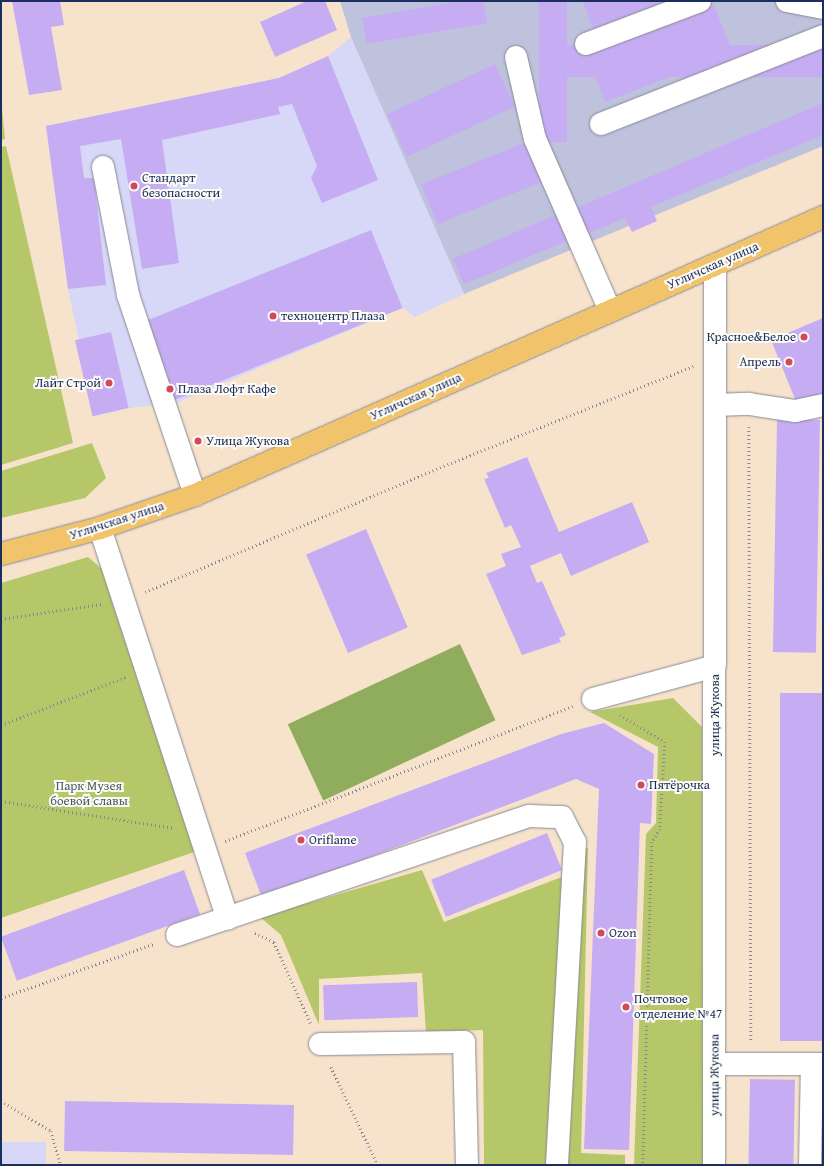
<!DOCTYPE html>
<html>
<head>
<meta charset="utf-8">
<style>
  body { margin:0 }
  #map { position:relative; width:824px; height:1166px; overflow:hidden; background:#f7e3cc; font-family:"Gentium Book Plus",serif }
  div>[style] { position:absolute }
  .built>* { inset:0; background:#d7d7f8; transform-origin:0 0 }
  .industrial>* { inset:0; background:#bfc2dd }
  .green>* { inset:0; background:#b6c769 }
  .forest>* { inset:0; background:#90ac5d; transform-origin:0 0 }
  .building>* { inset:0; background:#c6adf3; transform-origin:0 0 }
  .path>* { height:2.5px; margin-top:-1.25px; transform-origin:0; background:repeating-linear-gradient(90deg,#898995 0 1px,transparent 0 4px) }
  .roads { filter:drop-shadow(0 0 1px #898995) drop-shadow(0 0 1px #898995) }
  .minor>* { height:22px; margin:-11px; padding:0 11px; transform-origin:11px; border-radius:11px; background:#fff }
  .major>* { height:22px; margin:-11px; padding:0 11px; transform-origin:11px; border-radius:11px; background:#f1c36a }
  .dots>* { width:11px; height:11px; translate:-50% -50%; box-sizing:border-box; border:2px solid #fdfcf7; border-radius:50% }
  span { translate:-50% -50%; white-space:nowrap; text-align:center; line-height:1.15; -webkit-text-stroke:4px #fdfcf7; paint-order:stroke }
  .poi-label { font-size:13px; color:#1b2f5e }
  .left { translate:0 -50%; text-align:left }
  .right { translate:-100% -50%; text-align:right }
  .street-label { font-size:13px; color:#1b2f5e }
  .park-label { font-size:13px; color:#4a5d61 }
  .frame { position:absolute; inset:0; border:2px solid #1b2f5e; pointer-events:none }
</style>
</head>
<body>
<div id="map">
  <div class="built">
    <div style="clip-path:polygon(351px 37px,464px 294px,415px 317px,403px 308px,176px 403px,128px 408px,95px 416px,68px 289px,46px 126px,279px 78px,328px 56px)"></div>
    <div style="left:1px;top:1142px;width:45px;height:23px"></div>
  </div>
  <div class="industrial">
    <div style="clip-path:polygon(340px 1px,823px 1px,823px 146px,464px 294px,351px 37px)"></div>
  </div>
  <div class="green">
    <div style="clip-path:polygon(1px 99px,5px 139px,1px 140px)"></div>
    <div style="clip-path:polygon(6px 146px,73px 443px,1px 465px,1px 147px)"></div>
    <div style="clip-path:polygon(92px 443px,106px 478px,85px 498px,1px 518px,1px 471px)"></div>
    <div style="clip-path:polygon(88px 557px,102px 569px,154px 709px,197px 851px,1px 918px,1px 583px)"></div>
    <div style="clip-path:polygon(673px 698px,702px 727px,703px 1165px,634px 1165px,646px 834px,656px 823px,658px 747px,590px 712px)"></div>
    <div style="clip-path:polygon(588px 848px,581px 1153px,625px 1155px,625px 1165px,484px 1165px,483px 1030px,426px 1032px,422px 973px,319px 979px,319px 1025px,281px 935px,260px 917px,422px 870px,444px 922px,567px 875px,566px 853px)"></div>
  </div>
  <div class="forest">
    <div style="left:460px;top:644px;width:84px;height:190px;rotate:65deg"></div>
  </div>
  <div class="building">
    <div style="clip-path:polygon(12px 1px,60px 1px,64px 25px,51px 27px,62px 90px,29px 95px)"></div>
    <div style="clip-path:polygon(307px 1px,325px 1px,337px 30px,275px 57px,260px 22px)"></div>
    <div style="clip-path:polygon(460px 1px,483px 1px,487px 23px,367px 44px,362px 18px)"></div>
    <div style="left:539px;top:1px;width:28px;height:141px"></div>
    <div style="clip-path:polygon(583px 1px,657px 1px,659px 7px,593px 30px)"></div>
    <div style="clip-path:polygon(714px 5px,733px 53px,605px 102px,595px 76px,602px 73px,594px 51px)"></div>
    <div style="left:823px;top:45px;width:32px;height:270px;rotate:90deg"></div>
    <div style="clip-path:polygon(328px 56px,378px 180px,322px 203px,311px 178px,317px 166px,292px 104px,278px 107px,280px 114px,162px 140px,179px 263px,142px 269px,121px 139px,80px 146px,84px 178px,94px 178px,106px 285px,68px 289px,46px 126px,279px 78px)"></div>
    <div style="left:495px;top:64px;width:47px;height:119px;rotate:65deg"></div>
    <div style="clip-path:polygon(823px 103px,823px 135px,651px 207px,657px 221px,632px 232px,625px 218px,585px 235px,574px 209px)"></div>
    <div style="left:526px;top:142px;width:43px;height:113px;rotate:68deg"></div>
    <div style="left:556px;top:215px;width:28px;height:112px;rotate:67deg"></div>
    <div style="left:371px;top:230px;width:84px;height:247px;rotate:68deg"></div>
    <div style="clip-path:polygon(823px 318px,823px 393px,797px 404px,771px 340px)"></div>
    <div style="left:111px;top:332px;width:78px;height:37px;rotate:77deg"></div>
    <div style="left:777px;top:419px;width:43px;height:233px;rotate:1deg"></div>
    <div style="clip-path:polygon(527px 457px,559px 532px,632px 502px,649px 542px,571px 576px,561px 553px,530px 566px,537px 583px,542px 581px,566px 635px,559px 638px,561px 642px,522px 655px,486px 574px,506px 566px,501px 554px,521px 547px,511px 525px,505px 528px,484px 479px,489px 478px,486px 473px)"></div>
    <div style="left:366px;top:529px;width:107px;height:65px;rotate:67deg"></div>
    <div style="left:780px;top:693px;width:43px;height:348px"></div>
    <div style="clip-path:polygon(604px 723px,654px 754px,651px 824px,640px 823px,629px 1150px,584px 1149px,599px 789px,576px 779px,262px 898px,245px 853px,561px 734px)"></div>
    <div style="left:547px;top:833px;width:40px;height:125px;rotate:68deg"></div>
    <div style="left:184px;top:870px;width:47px;height:195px;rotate:70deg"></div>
    <div style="left:417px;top:982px;width:35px;height:94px;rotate:88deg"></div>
    <div style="left:750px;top:1079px;width:45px;height:86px;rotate:1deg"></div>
    <div style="left:65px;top:1101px;width:229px;height:50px;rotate:1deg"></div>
  </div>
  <div class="path">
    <div style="left:749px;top:427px;width:615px;rotate:89.81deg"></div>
    <div style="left:145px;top:592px;width:332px;rotate:-22.9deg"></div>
    <div style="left:451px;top:463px;width:261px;rotate:-21.8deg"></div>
    <div style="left:1px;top:619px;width:102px;rotate:-8.4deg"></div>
    <div style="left:620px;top:715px;width:52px;rotate:31deg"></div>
    <div style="left:665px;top:742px;width:87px;rotate:93.3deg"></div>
    <div style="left:660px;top:829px;width:15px;rotate:122deg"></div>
    <div style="left:652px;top:842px;width:323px;rotate:91.6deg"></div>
    <div style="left:1px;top:725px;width:134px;rotate:-21deg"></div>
    <div style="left:1px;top:801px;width:175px;rotate:8.9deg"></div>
    <div style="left:225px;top:841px;width:373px;rotate:-21.2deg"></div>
    <div style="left:255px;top:933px;width:21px;rotate:25deg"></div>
    <div style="left:274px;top:942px;width:90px;rotate:65.7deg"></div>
    <div style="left:1px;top:998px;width:164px;rotate:-19.5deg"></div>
    <div style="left:331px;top:1067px;width:109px;rotate:64.4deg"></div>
    <div style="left:1px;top:1101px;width:58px;rotate:31deg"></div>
    <div style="left:51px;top:1131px;width:35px;rotate:74deg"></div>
  </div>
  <div class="roads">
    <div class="minor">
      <div style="left:787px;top:1px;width:37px;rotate:11deg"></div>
      <div style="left:586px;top:44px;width:122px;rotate:-20.7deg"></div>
      <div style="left:516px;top:57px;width:84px;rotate:77deg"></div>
      <div style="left:535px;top:139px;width:188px;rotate:66.4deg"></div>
      <div style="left:601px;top:124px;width:239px;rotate:-21.6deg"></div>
      <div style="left:103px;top:167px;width:130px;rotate:78.9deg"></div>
      <div style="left:128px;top:295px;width:211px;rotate:71.5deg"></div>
      <div style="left:715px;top:405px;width:34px;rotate:-2deg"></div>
      <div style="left:749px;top:404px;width:47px;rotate:8.7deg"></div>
      <div style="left:795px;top:411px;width:29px;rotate:-12deg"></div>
      <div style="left:100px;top:528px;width:411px;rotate:71.9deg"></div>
      <div style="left:593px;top:699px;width:126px;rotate:-15.1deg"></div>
      <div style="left:177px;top:935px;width:372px;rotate:-18.7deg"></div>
      <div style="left:529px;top:816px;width:33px;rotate:2deg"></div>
      <div style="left:562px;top:817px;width:28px;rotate:63deg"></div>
      <div style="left:575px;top:842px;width:324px;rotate:93.2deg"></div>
      <div style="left:320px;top:1044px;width:144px;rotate:-0.8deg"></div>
      <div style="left:464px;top:1042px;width:123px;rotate:88.6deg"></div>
      <div style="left:715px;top:1064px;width:108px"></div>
      <div style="left:714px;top:1165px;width:900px;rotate:-89.94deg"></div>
      <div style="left:810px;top:1165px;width:100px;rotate:-88.9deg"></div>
    </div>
    <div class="major">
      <div style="left:1px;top:554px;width:102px;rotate:-14.7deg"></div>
      <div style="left:100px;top:528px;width:101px;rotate:-19.2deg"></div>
      <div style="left:195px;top:495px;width:687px;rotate:-23.88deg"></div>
    </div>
  </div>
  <div class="dots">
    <div style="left:134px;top:186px;background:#d1495b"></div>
    <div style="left:273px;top:316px;background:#d1495b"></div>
    <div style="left:804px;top:337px;background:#d1495b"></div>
    <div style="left:789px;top:362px;background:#d1495b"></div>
    <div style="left:109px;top:383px;background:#d1495b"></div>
    <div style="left:170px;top:389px;background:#d1495b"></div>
    <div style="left:198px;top:441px;background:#d1495b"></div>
    <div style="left:641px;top:785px;background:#d1495b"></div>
    <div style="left:301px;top:840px;background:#d1495b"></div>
    <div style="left:601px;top:933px;background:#d1495b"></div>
    <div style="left:626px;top:1007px;background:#d1495b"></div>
  </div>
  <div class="poi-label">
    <span class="left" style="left:142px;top:186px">Стандарт<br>безопасности</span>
    <span class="left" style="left:281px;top:316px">техноцентр Плаза</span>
    <span class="right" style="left:796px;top:337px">Красное&amp;Белое</span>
    <span class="right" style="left:781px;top:362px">Апрель</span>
    <span class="right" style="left:101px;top:383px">Лайт Строй</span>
    <span class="left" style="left:178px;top:389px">Плаза Лофт Кафе</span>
    <span class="left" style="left:206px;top:441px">Улица Жукова</span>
    <span class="left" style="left:649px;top:785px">Пятёрочка</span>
    <span class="left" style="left:309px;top:840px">Oriflame</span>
    <span class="left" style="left:609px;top:933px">Ozon</span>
    <span class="left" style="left:634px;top:1007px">Почтовое<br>отделение №47</span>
  </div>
  <div class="street-label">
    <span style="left:713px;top:266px;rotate:-24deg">Угличская улица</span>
    <span style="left:416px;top:397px;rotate:-24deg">Угличская улица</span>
    <span style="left:117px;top:521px;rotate:-18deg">Угличская улица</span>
    <span style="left:715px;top:715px;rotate:-90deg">улица Жукова</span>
    <span style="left:715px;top:1075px;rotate:-90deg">улица Жукова</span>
  </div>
  <div class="park-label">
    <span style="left:89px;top:794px">Парк Музея<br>боевой славы</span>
  </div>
  <div class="frame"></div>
</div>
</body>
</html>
